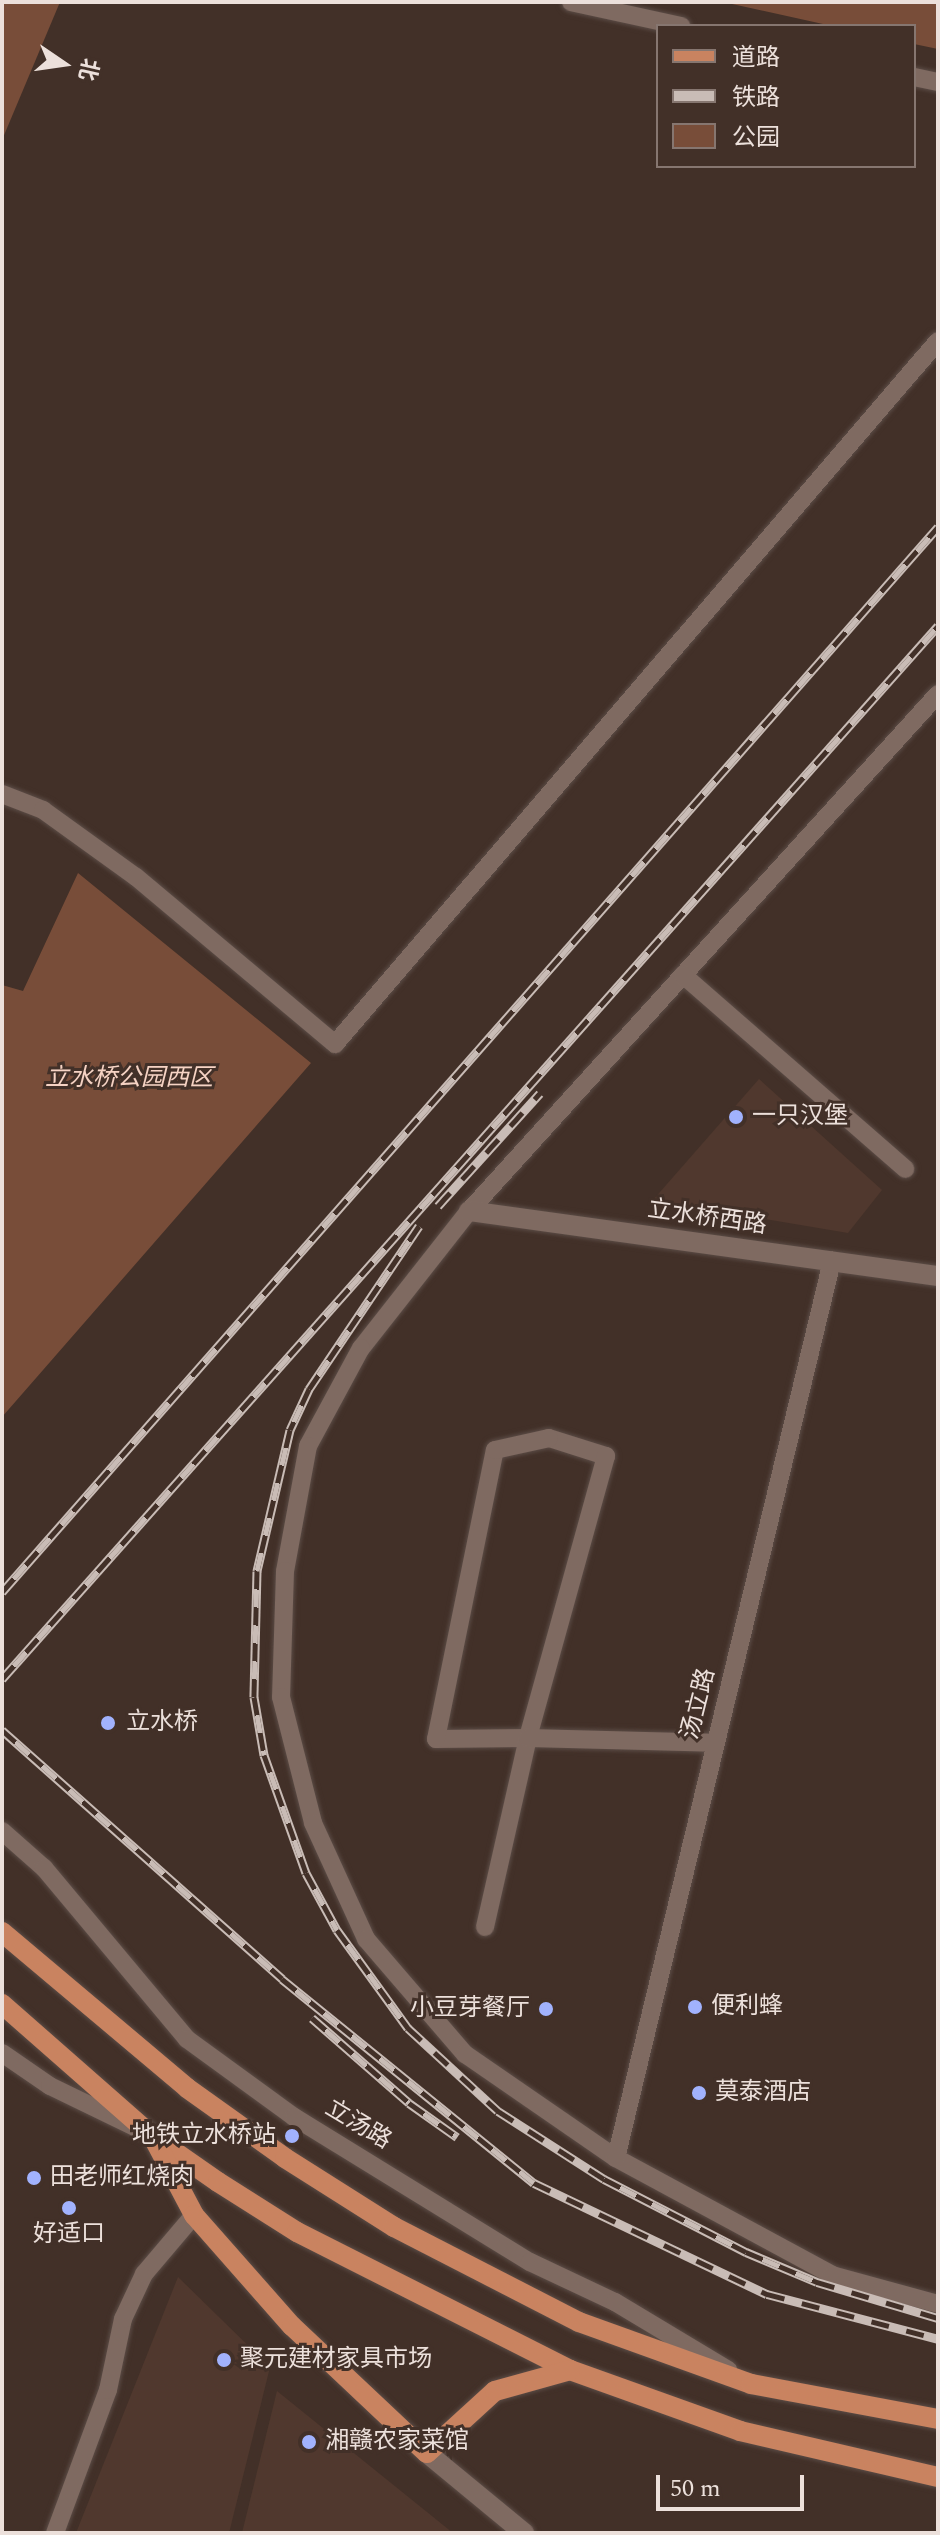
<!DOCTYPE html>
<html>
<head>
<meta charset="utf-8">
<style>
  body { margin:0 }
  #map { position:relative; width:940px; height:2535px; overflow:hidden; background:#423028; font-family:Spectral,"Noto Sans SC",serif }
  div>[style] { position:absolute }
  .built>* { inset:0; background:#50382e }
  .green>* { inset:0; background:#784d39 }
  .roads { filter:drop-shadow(0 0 2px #5b4c46) drop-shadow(0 0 2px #5b4c46) }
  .street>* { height:18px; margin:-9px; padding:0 9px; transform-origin:9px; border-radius:9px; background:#7f6a61 }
  .secondary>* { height:20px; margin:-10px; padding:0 10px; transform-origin:10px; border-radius:10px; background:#7f6a61 }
  .primary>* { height:20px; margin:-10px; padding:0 10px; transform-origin:10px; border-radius:10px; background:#c98360 }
  .rail>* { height:9px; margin-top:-4.5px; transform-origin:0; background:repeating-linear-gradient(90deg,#423028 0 18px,#c9bcb6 0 36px); box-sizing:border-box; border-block:2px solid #c9bcb6 }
  .dots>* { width:22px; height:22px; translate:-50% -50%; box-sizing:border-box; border:4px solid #423028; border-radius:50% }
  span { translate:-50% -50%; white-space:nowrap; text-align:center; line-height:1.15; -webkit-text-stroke:6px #423028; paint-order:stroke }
  .park-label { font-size:24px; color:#f6d3c4; font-style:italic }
  .poi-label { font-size:24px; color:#ece0db }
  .left { translate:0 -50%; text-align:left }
  .right { translate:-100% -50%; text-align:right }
  .street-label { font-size:24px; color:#ece0db }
  .frame { position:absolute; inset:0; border:4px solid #ece0db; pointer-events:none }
  .legend { position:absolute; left:656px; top:24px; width:260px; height:144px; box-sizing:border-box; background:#423028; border:2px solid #867670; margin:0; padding:10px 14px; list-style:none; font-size:24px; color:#ece0db }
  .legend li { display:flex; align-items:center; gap:16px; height:40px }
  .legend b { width:40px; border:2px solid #867670 }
  .north { position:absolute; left:24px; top:24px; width:80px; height:80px; -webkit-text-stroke:6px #423028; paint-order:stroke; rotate:103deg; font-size:22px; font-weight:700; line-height:32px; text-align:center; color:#ece0db }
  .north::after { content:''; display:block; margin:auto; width:28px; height:36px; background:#ece0db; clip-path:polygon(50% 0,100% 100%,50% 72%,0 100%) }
  .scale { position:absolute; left:656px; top:2475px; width:148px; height:36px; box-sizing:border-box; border:4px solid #ece0db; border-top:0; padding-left:10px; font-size:24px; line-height:28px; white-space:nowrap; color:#ece0db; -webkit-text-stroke:6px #423028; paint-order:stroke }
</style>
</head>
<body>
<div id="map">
  <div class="built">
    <div style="clip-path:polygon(759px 1079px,882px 1190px,848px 1233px,653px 1200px)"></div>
    <div style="clip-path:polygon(178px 2277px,270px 2367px,229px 2533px,76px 2533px)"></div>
    <div style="clip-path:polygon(277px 2391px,453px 2533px,242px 2533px)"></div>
  </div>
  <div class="green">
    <div style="clip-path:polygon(2px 2px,60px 2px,2px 140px)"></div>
    <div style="clip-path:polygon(723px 2px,938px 2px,938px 49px,914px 44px,914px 26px,832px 26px)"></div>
    <div style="clip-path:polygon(78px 873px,311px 1063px,2px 1417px,2px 985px,23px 991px)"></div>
  </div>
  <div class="roads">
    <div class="street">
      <div style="left:571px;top:2px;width:113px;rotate:12.3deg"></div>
      <div style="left:914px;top:77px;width:25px;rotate:12deg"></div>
      <div style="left:938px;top:694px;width:698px;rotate:132.21deg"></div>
      <div style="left:469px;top:1211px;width:174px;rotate:128.2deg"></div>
      <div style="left:361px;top:1348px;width:111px;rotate:118.4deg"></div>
      <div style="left:308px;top:1446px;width:127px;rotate:100.4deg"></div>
      <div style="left:285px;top:1571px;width:126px;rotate:91.8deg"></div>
      <div style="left:281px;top:1697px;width:130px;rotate:75.7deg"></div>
      <div style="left:313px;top:1823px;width:128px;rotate:65.4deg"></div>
      <div style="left:366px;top:1939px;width:152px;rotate:49.3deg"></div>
      <div style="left:465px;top:2054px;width:183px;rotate:34.6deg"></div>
      <div style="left:616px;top:2158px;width:246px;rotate:28.4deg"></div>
      <div style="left:832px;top:2275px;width:110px;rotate:15.3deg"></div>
      <div style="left:2px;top:794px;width:44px;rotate:21.3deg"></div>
      <div style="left:43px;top:810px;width:115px;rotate:35.8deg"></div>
      <div style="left:136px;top:877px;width:260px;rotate:40deg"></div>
      <div style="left:335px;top:1044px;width:926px;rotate:-49.38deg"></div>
      <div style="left:683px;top:975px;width:295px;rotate:41.1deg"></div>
      <div style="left:549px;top:1438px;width:60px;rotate:17.5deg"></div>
      <div style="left:606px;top:1456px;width:293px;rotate:105.5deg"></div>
      <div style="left:528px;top:1738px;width:92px;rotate:179.4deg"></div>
      <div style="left:436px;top:1739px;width:295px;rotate:-78.5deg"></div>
      <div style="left:495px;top:1450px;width:55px;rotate:-12.5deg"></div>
      <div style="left:2px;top:1831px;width:56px;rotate:41.4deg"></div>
      <div style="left:44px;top:1868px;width:223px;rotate:50.1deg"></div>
      <div style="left:187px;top:2039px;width:132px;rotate:36.1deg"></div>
      <div style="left:294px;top:2117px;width:277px;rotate:31.6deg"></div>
      <div style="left:530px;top:2262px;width:94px;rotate:25.2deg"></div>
      <div style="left:615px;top:2302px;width:132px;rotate:31deg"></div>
      <div style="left:485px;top:1927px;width:194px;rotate:-77.2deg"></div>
      <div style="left:528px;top:1738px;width:186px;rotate:1.5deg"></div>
      <div style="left:2px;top:2053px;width:58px;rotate:34.5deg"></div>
      <div style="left:50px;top:2086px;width:99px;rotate:25.8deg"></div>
      <div style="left:616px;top:2158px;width:923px;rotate:-76.46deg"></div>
      <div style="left:55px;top:2533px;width:153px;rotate:-69.7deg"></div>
      <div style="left:108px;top:2390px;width:73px;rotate:-78.1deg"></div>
      <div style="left:123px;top:2319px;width:50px;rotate:-65deg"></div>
      <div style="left:144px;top:2274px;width:77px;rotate:-49.7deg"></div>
    </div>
    <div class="secondary">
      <div style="left:469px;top:1211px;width:473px;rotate:7.9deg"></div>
      <div style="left:427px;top:2453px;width:126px;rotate:39.5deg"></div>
    </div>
    <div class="primary">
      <div style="left:2px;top:1932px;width:242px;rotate:40.1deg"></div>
      <div style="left:187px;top:2088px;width:120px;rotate:35.5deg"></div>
      <div style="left:285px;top:2158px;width:129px;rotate:32.3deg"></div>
      <div style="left:394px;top:2227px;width:208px;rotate:27.2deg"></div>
      <div style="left:579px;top:2322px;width:183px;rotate:19.8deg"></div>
      <div style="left:751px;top:2384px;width:190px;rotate:10.6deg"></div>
      <div style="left:2px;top:2004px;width:200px;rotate:41.3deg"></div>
      <div style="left:152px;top:2136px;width:80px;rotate:34.9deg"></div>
      <div style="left:218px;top:2182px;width:93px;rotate:32.3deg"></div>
      <div style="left:297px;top:2232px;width:306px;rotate:26.8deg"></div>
      <div style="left:570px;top:2370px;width:181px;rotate:19.7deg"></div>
      <div style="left:740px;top:2431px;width:203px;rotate:13.1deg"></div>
      <div style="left:154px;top:2139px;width:86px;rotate:62.2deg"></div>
      <div style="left:194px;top:2215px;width:148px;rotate:48.6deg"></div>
      <div style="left:292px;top:2326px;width:185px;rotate:43.3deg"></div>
      <div style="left:427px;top:2453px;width:92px;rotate:-42.4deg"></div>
      <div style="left:495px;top:2391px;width:78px;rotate:-15.6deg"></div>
    </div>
  </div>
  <div class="rail">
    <div style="left:438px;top:1206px;width:152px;rotate:-47.9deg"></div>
    <div style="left:419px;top:1226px;width:197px;rotate:124deg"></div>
    <div style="left:309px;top:1389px;width:45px;rotate:114.9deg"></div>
    <div style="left:290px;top:1430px;width:145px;rotate:103.2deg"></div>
    <div style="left:257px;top:1571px;width:126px;rotate:91.4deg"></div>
    <div style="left:254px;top:1697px;width:59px;rotate:80.2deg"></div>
    <div style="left:264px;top:1755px;width:125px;rotate:70.4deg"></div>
    <div style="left:306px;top:1873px;width:65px;rotate:61.5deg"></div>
    <div style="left:337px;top:1930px;width:121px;rotate:54.1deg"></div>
    <div style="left:408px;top:2028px;width:122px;rotate:42.7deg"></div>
    <div style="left:498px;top:2111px;width:126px;rotate:32.7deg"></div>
    <div style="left:604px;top:2179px;width:160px;rotate:27.2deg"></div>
    <div style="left:746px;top:2252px;width:77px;rotate:22.9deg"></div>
    <div style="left:817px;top:2282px;width:126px;rotate:16.6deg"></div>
    <div style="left:2px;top:1592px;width:1418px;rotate:-48.69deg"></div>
    <div style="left:2px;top:1679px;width:1409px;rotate:-48.37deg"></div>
    <div style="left:2px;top:1730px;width:375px;rotate:41.6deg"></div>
    <div style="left:282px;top:1979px;width:324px;rotate:39deg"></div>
    <div style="left:534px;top:2183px;width:258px;rotate:25.5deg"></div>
    <div style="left:767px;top:2294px;width:177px;rotate:14.7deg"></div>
    <div style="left:312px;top:2018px;width:129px;rotate:41.2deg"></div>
    <div style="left:409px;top:2103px;width:59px;rotate:35.3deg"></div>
  </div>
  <div class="dots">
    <div style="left:736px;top:1117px;background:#a1b2fd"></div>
    <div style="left:108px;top:1723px;background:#a1b2fd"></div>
    <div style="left:695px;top:2007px;background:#a1b2fd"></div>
    <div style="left:546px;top:2009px;background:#a1b2fd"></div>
    <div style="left:699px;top:2093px;background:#a1b2fd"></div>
    <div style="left:292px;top:2136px;background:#a1b2fd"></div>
    <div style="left:34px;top:2178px;background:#a1b2fd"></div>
    <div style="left:69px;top:2208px;background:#a1b2fd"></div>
    <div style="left:224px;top:2360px;background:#a1b2fd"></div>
    <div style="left:309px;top:2442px;background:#a1b2fd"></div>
  </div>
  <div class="park-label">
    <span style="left:129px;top:1079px">立水桥公园西区</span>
  </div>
  <div class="poi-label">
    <span class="left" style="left:752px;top:1117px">一只汉堡</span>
    <span class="left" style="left:126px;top:1723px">立水桥</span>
    <span class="left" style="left:711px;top:2007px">便利蜂</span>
    <span class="right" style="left:530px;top:2009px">小豆芽餐厅</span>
    <span class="left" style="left:715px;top:2093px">莫泰酒店</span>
    <span class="right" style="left:276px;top:2136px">地铁立水桥站</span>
    <span class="left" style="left:50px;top:2178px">田老师红烧肉</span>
    <span style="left:69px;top:2235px">好适口</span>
    <span class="left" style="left:240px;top:2360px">聚元建材家具市场</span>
    <span class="left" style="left:325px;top:2442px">湘赣农家菜馆</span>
  </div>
  <div class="street-label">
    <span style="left:707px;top:1218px;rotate:8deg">立水桥西路</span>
    <span style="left:699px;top:1704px;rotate:-76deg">汤立路</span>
    <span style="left:358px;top:2125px;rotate:31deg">立汤路</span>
  </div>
  <div class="frame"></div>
  <ul class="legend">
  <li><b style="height:10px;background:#c98360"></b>道路</li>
  <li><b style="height:10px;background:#c9bcb6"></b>铁路</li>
  <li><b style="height:22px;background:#784d39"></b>公园</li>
  </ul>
  <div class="north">北</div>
  <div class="scale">50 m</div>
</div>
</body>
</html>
